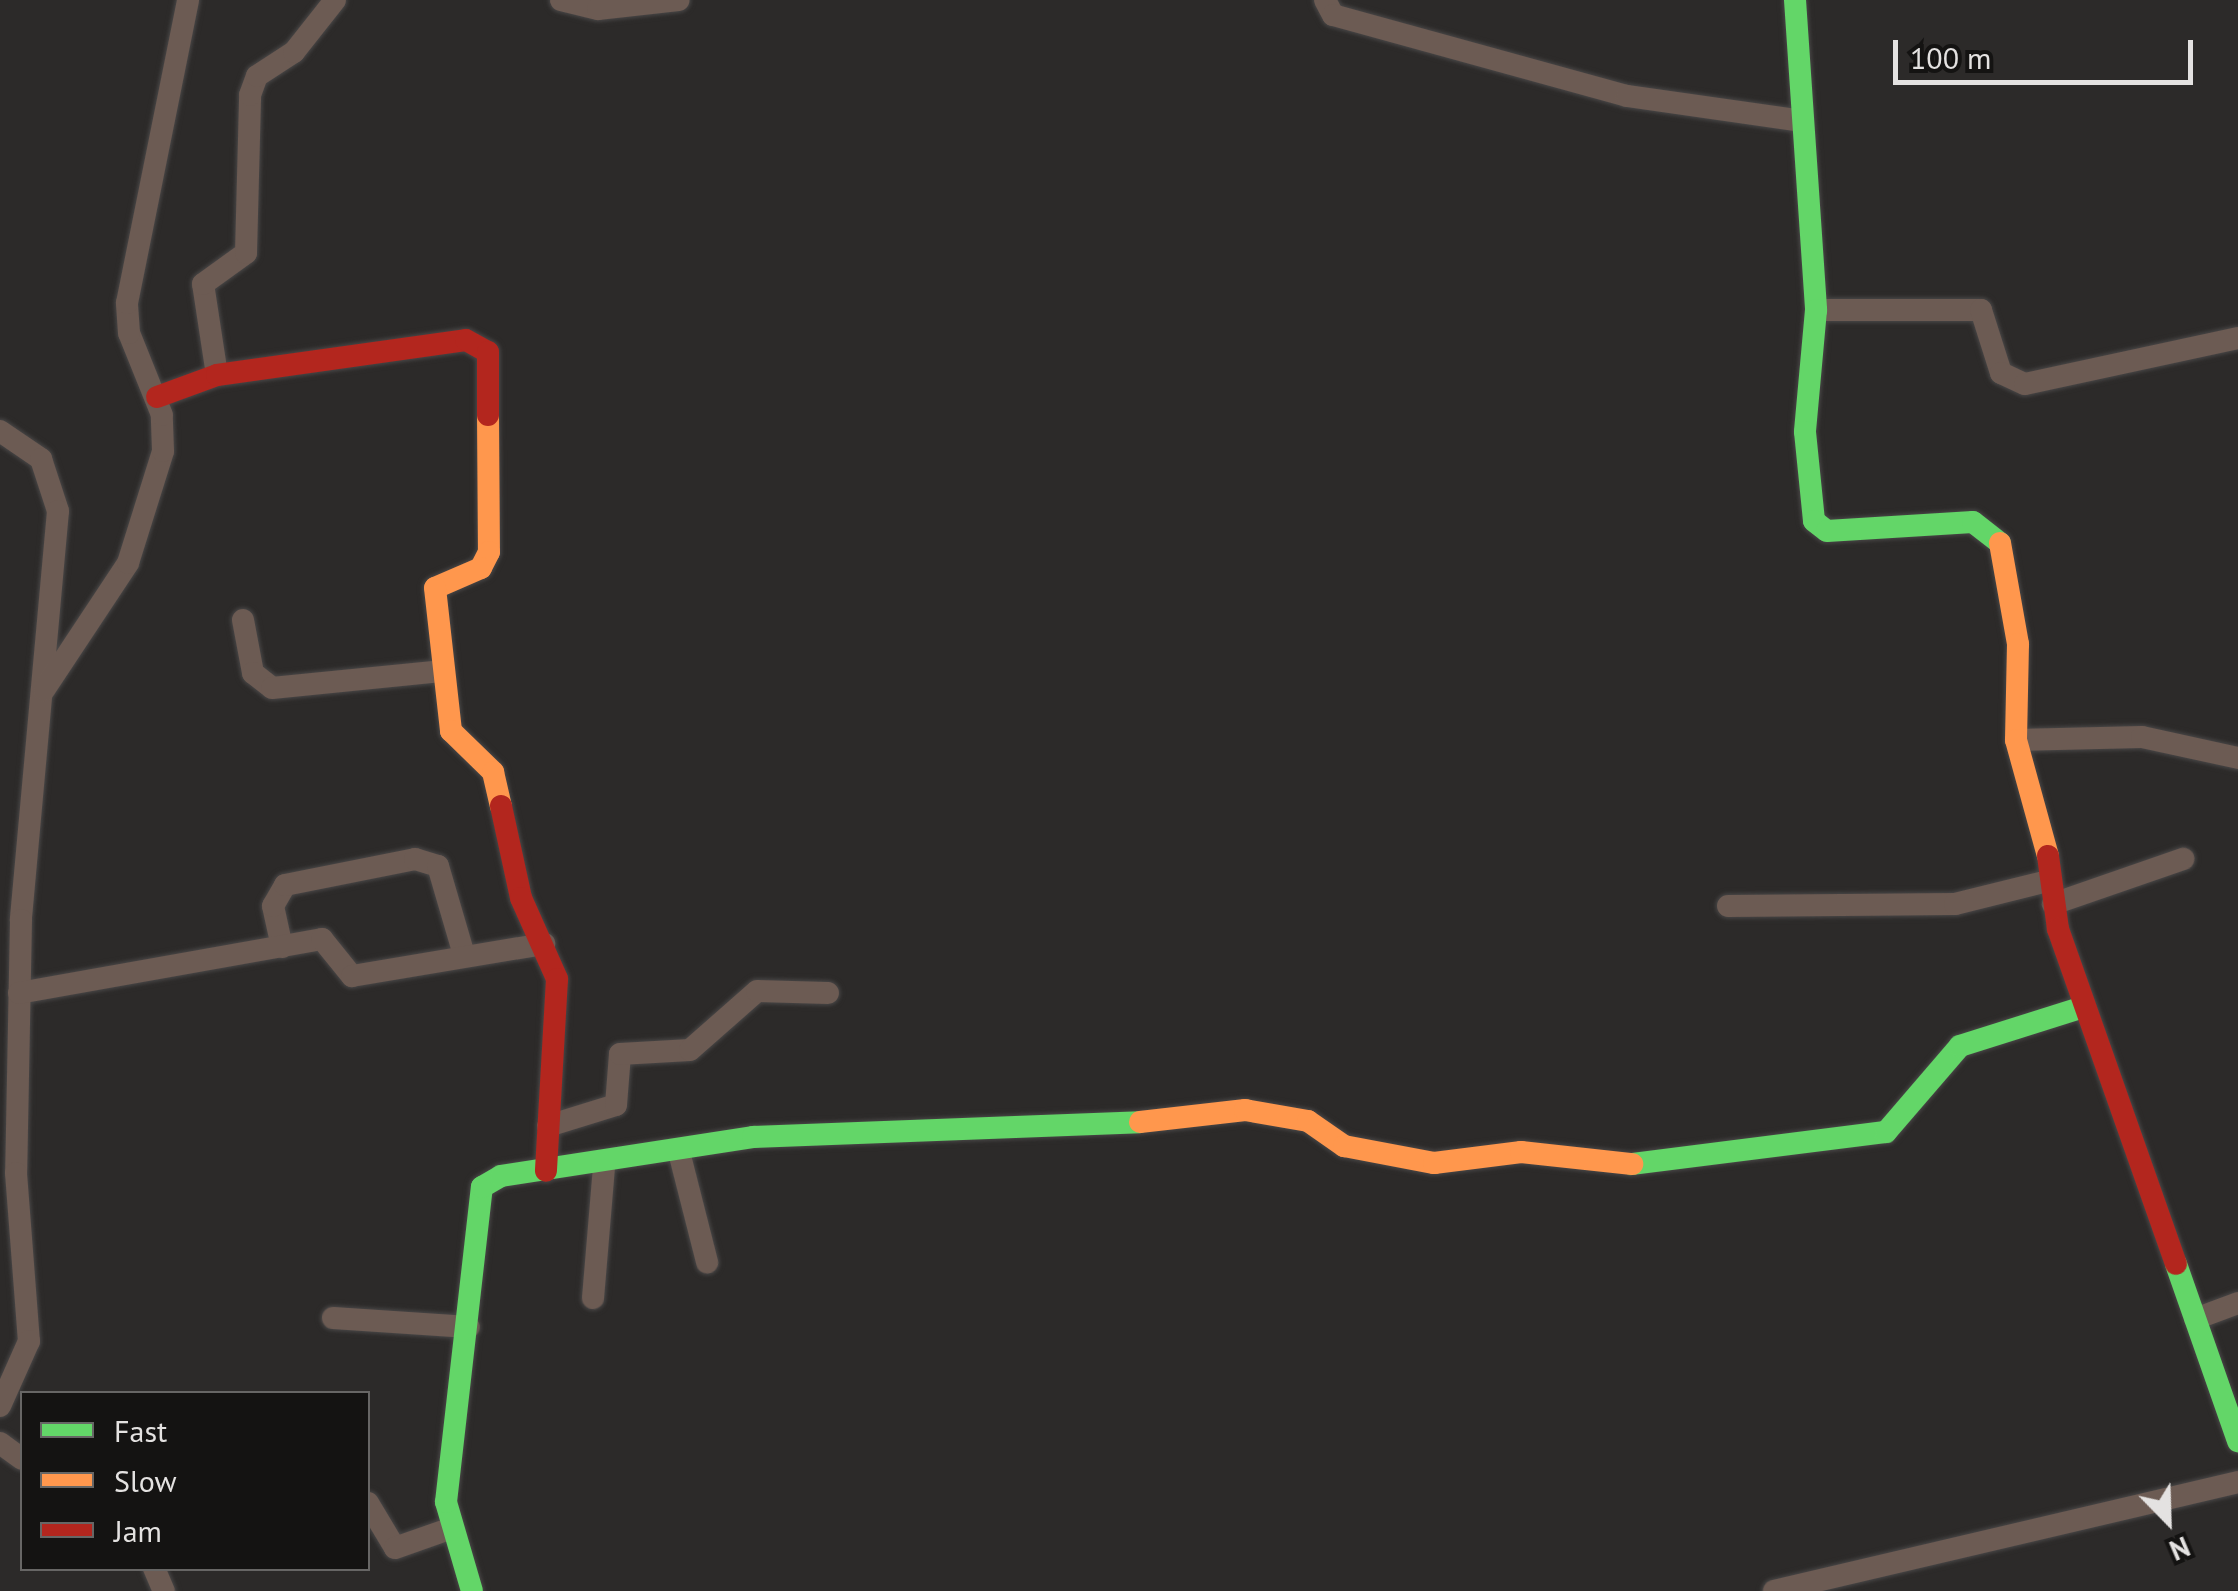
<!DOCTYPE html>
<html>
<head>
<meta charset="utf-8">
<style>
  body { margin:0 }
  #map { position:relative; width:2238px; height:1591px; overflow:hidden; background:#2c2a29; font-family:"PT Sans",sans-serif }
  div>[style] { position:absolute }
  .roads { filter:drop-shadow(0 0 2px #494747) drop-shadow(0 0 2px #494747) }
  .street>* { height:22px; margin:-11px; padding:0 11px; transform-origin:11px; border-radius:11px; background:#6c5b53 }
  .fast>* { height:22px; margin:-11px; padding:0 11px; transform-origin:11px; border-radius:11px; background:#63d668 }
  .slow>* { height:22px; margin:-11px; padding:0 11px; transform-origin:11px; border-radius:11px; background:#ff974d }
  .jam>* { height:22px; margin:-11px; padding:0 11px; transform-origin:11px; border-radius:11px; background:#b3261e }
  span { translate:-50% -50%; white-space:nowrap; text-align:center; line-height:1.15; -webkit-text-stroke:8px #141312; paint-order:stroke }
  .legend { position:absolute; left:20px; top:1391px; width:350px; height:180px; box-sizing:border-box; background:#141312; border:2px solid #676665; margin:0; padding:12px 18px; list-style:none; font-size:30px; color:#e4e2e1 }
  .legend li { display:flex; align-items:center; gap:20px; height:50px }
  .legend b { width:50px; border:2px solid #676665 }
  .north { position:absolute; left:2118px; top:1471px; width:100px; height:100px; -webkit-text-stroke:8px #141312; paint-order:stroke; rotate:157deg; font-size:28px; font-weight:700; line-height:40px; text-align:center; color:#e4e2e1 }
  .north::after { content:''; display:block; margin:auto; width:35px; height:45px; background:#e4e2e1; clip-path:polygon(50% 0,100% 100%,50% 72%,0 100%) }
  .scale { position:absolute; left:1893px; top:40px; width:300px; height:45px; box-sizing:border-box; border:5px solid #e4e2e1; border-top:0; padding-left:12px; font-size:30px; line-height:35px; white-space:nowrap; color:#e4e2e1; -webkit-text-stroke:8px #141312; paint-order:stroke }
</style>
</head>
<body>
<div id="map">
  <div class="roads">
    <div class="street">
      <div style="left:561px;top:0;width:38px;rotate:14deg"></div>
      <div style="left:598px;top:9px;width:81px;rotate:-6.3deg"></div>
      <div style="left:1325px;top:0;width:17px;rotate:62deg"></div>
      <div style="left:1333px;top:15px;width:305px;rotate:15.4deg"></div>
      <div style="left:1627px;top:96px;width:177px;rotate:8.1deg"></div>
      <div style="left:1816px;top:310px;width:165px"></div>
      <div style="left:1981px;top:310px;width:66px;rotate:72.4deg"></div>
      <div style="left:2001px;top:373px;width:26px;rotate:25deg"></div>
      <div style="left:2025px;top:384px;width:218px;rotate:-12.2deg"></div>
      <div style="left:217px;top:375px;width:92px;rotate:-98.7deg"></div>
      <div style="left:203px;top:284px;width:53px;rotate:-35.8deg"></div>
      <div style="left:246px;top:253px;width:158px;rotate:-88.5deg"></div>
      <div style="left:250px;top:95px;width:20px;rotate:-70deg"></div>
      <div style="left:257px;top:76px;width:44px;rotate:-33deg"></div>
      <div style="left:294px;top:52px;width:66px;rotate:-51.7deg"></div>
      <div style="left:0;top:431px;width:50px;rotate:34.3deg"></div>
      <div style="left:41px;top:459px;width:55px;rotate:71.9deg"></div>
      <div style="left:58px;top:511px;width:411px;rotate:95.2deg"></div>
      <div style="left:21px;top:920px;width:253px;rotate:91.1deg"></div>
      <div style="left:16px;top:1173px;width:169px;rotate:85.6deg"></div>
      <div style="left:29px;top:1341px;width:71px;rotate:114deg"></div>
      <div style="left:243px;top:620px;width:54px;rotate:79.3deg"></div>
      <div style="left:253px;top:673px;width:24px;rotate:38deg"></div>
      <div style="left:272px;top:688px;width:170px;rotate:-5.7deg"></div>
      <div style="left:44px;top:690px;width:152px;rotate:-56.5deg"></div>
      <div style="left:128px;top:563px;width:117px;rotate:-72.6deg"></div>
      <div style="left:163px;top:451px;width:36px;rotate:-92deg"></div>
      <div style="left:162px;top:415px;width:88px;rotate:-111.9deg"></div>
      <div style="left:129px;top:333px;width:30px;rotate:-94deg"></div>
      <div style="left:127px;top:303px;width:309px;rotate:-78.6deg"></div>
      <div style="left:2016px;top:740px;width:126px;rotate:-1.4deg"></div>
      <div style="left:2142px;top:737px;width:98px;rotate:12.3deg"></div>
      <div style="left:2053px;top:904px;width:138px;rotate:-19.1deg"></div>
      <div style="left:1728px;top:906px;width:227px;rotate:-0.5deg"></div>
      <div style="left:1955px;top:904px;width:96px;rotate:-13.9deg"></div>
      <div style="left:282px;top:947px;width:42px;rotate:-102.4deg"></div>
      <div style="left:273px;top:906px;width:24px;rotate:-60deg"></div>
      <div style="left:285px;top:885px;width:133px;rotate:-11.3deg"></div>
      <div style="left:415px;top:859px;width:24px;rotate:17deg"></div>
      <div style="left:438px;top:866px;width:93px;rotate:73.7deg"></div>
      <div style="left:19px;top:993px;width:308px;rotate:-10.1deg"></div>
      <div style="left:322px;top:939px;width:48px;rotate:51deg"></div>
      <div style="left:352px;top:976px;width:195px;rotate:-9.5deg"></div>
      <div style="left:548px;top:1126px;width:71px;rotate:-17.2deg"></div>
      <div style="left:616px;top:1105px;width:51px;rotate:-85.5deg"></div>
      <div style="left:620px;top:1054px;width:70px;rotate:-3.3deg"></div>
      <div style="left:690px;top:1050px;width:89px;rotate:-41.4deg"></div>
      <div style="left:757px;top:991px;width:71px;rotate:1.6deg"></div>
      <div style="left:679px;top:1152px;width:114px;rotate:75.7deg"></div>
      <div style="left:593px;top:1298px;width:132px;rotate:-85.2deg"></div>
      <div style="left:333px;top:1318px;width:136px;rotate:3.8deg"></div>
      <div style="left:2195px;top:1319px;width:46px;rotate:-20.4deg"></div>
      <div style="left:0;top:1443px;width:27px;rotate:36deg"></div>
      <div style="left:368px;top:1503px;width:52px;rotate:59deg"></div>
      <div style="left:395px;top:1548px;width:57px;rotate:-19.4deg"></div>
      <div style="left:154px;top:1568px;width:25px;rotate:67deg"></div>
      <div style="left:1774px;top:1591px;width:477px;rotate:-13.2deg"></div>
    </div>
    <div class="fast">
      <div style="left:1795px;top:0;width:311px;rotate:86.1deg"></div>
      <div style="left:1816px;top:310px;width:122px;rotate:95.2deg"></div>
      <div style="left:1805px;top:432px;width:89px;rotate:84.2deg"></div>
      <div style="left:1814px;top:521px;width:16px;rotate:38deg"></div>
      <div style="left:1827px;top:531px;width:146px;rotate:-3.5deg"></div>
      <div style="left:1973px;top:522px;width:34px;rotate:38deg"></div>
      <div style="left:1632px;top:1164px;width:256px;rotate:-7.2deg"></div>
      <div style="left:1886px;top:1132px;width:113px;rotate:-49.3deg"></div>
      <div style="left:1960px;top:1046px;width:130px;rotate:-17.5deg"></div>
      <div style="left:2176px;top:1264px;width:188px;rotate:70.7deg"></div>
      <div style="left:472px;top:1591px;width:93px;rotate:-106.3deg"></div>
      <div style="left:446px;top:1502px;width:317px;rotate:-83.5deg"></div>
      <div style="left:482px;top:1187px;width:22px;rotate:-30deg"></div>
      <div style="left:501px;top:1176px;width:255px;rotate:-8.8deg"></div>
      <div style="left:753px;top:1137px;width:387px;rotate:-2.2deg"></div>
    </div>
    <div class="slow">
      <div style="left:488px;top:415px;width:137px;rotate:89.6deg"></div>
      <div style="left:489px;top:552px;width:18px;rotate:117deg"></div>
      <div style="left:481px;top:568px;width:50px;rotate:156.5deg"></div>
      <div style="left:435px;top:588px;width:144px;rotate:83.6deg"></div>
      <div style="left:451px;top:731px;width:59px;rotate:44.3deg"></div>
      <div style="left:493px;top:772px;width:35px;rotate:77deg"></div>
      <div style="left:2000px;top:543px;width:103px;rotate:79.9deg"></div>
      <div style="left:2018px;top:644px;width:96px;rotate:91.2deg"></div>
      <div style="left:2016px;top:740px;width:120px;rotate:74.6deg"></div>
      <div style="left:1140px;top:1122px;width:106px;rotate:-6.5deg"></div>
      <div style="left:1245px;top:1110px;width:64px;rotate:9.9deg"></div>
      <div style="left:1308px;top:1121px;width:44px;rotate:34.8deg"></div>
      <div style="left:1344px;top:1146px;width:92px;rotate:10.7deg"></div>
      <div style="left:1434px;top:1163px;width:88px;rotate:-7.2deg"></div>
      <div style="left:1521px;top:1152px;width:112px;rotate:6.2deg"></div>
    </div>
    <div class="jam">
      <div style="left:157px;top:397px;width:64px;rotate:-20.1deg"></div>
      <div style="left:217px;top:375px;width:251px;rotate:-8deg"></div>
      <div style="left:466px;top:340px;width:25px;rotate:29deg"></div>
      <div style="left:488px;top:352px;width:63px;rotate:90deg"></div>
      <div style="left:501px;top:806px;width:94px;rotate:77.7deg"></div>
      <div style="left:521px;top:898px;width:89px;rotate:66deg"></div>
      <div style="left:557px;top:979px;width:192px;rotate:93.3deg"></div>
      <div style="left:2048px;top:856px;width:74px;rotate:82.2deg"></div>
      <div style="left:2058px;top:929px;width:355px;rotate:70.6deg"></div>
    </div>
  </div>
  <ul class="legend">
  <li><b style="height:12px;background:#63d668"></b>Fast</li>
  <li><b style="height:12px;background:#ff974d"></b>Slow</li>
  <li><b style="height:12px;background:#b3261e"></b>Jam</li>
  </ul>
  <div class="north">N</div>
  <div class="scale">100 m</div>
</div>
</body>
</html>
